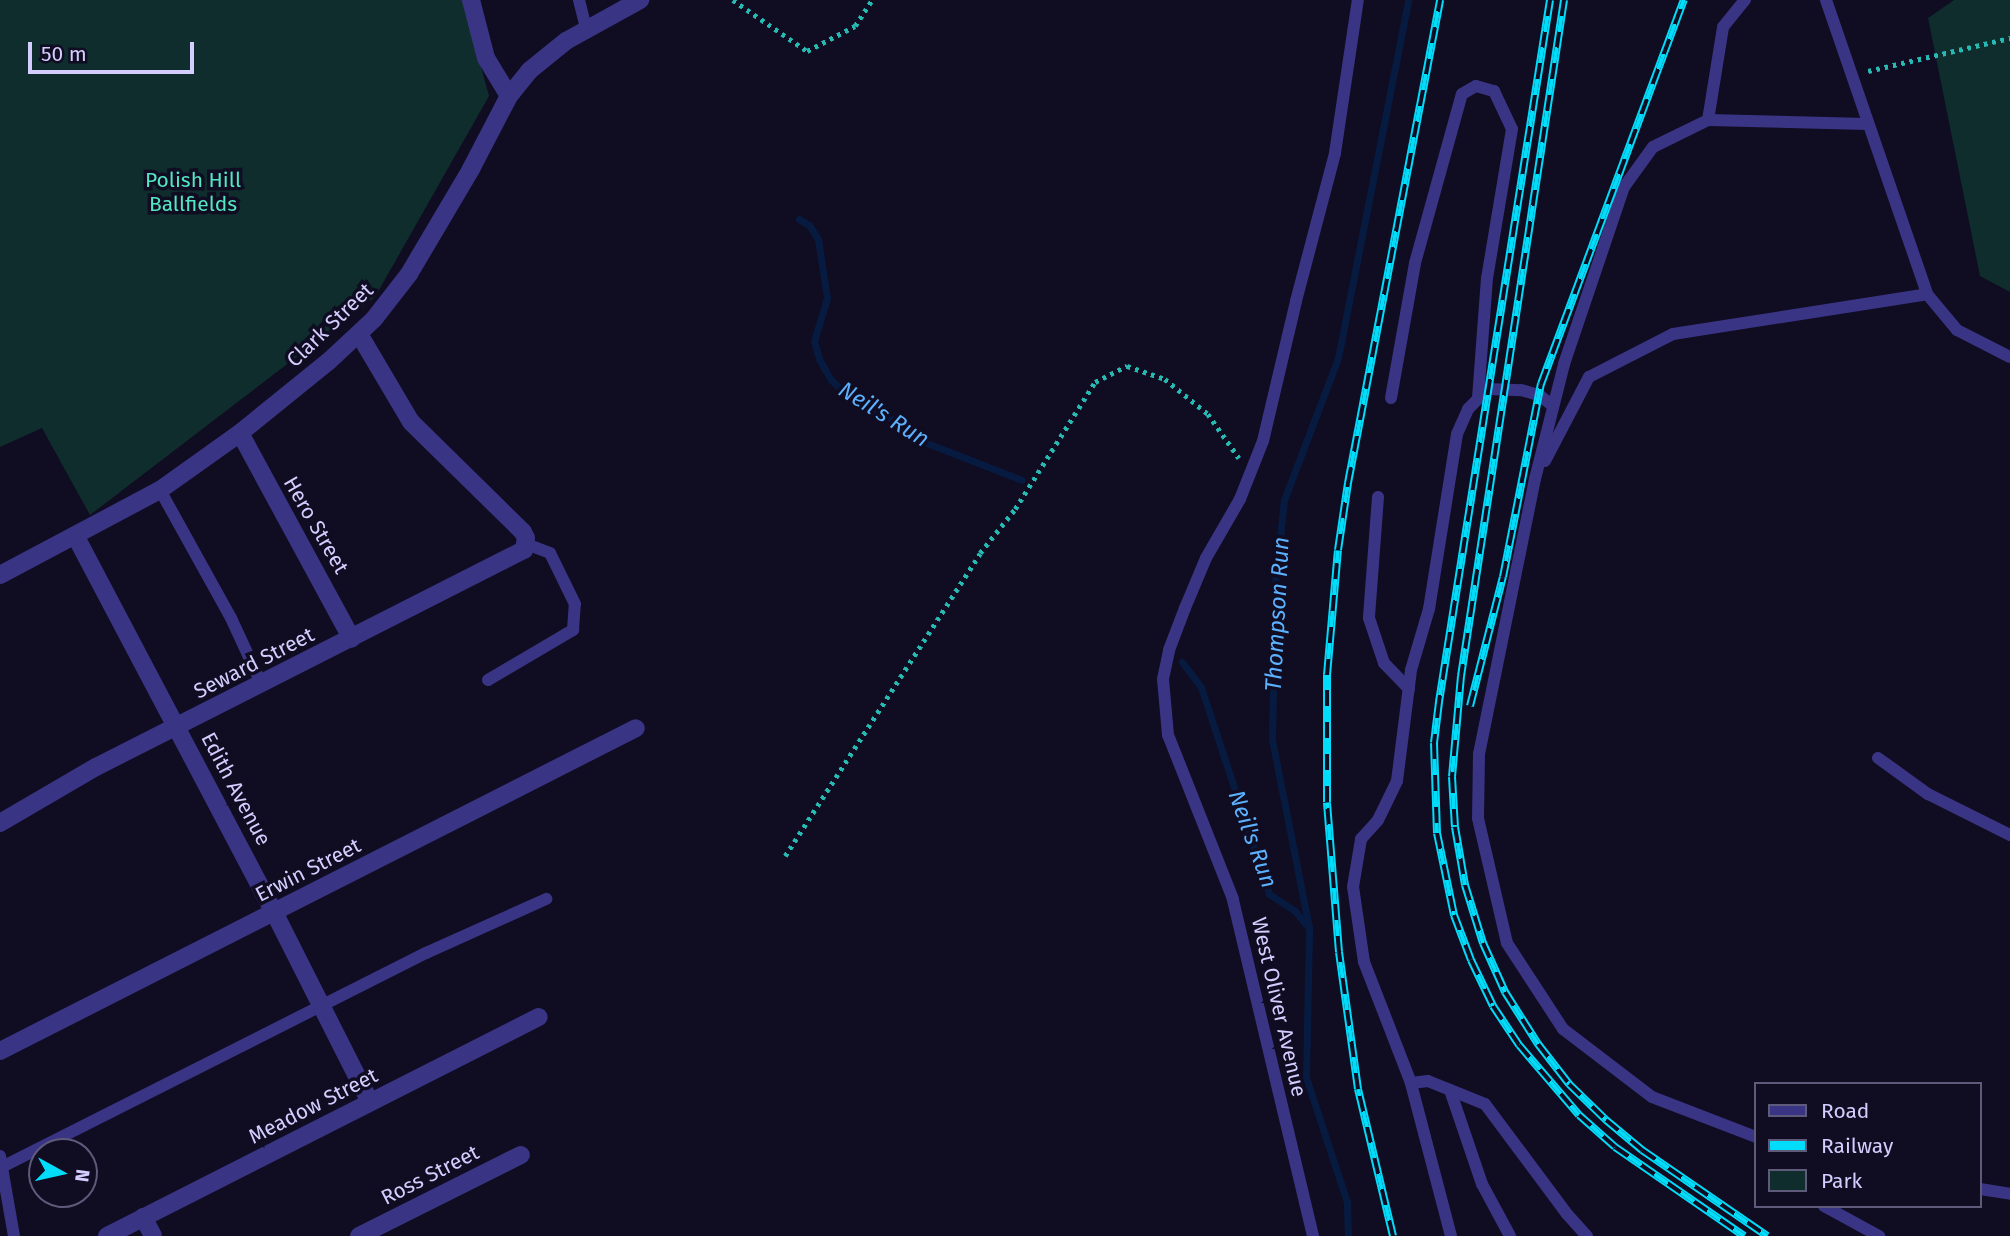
<!DOCTYPE html>
<html>
<head>
<meta charset="utf-8">
<style>
  body { margin:0 }
  #map { position:relative; width:2010px; height:1236px; overflow:hidden; background:#100c22; font-family:"Fira Sans",sans-serif }
  div>[style] { position:absolute }
  .green>* { inset:0; background:#0f2d2c }
  .stream>* { height:7px; margin:-3.5px; padding:0 3.5px; transform-origin:3.5px; border-radius:3.5px; background:#071b41 }
  .path>* { height:4.5px; margin-top:-2.25px; transform-origin:0; background:repeating-linear-gradient(90deg,#27bab3 0 3.5px,transparent 0 8.5px) }
  .service>* { height:12px; margin:-6px; padding:0 6px; transform-origin:6px; border-radius:6px; background:#393484 }
  .minor>* { height:18px; margin:-9px; padding:0 9px; transform-origin:9px; border-radius:9px; background:#393484 }
  .rail>* { height:8px; margin-top:-4px; transform-origin:0; background:repeating-linear-gradient(90deg,#100c22 0 16px,#00dcf9 0 32px); box-sizing:border-box; border-block:2px solid #00dcf9 }
  span { translate:-50% -50%; white-space:nowrap; text-align:center; line-height:1.15; -webkit-text-stroke:7px #100c22; paint-order:stroke }
  .park-label { font-size:21px; color:#53e6c3 }
  .street-label { font-size:21px; color:#d4ceff }
  .water-label { font-size:23px; color:#5cb1ff; font-style:italic }
  .legend { position:absolute; left:1754px; top:1082px; width:228px; height:126px; box-sizing:border-box; background:#100c22; border:2px solid #5e5a7a; margin:0; padding:9px 12px; list-style:none; font-size:21px; color:#d4ceff }
  .legend li { display:flex; align-items:center; gap:14px; height:35px }
  .legend b { width:35px; border:2px solid #5e5a7a }
  .north { position:absolute; left:28px; top:1138px; width:70px; height:70px; box-sizing:border-box; background:#100c22; border:2px solid #5e5a7a; border-radius:50%; rotate:98deg; font-size:19px; font-weight:700; line-height:28px; text-align:center; color:#d4ceff }
  .north::after { content:''; display:block; margin:auto; width:24px; height:32px; background:#00dcf9; clip-path:polygon(50% 0,100% 100%,50% 72%,0 100%) }
  .scale { position:absolute; left:28px; top:42px; width:166px; height:32px; box-sizing:border-box; border:4px solid #d4ceff; border-top:0; padding-left:9px; font-size:21px; line-height:24px; white-space:nowrap; color:#d4ceff; -webkit-text-stroke:5px #100c22; paint-order:stroke }
</style>
</head>
<body>
<div id="map">
  <div class="green">
    <div style="clip-path:polygon(0 0,463px 0,489px 96px,375px 297px,90px 515px,42px 428px,0 447px)"></div>
    <div style="clip-path:polygon(1954px 0,2010px 0,2010px 292px,1980px 276px,1928px 18px)"></div>
  </div>
  <div class="stream">
    <div style="left:799px;top:219px;width:12px;rotate:31deg"></div>
    <div style="left:809px;top:225px;width:17px;rotate:57deg"></div>
    <div style="left:818px;top:239px;width:60px;rotate:81.3deg"></div>
    <div style="left:827px;top:298px;width:45px;rotate:106.8deg"></div>
    <div style="left:814px;top:341px;width:19px;rotate:74deg"></div>
    <div style="left:819px;top:359px;width:24px;rotate:60deg"></div>
    <div style="left:831px;top:380px;width:25px;rotate:42deg"></div>
    <div style="left:850px;top:397px;width:47px;rotate:27.6deg"></div>
    <div style="left:892px;top:419px;width:34px;rotate:38deg"></div>
    <div style="left:919px;top:440px;width:110px;rotate:21.2deg"></div>
    <div style="left:1182px;top:662px;width:31px;rotate:53deg"></div>
    <div style="left:1201px;top:687px;width:218px;rotate:71.8deg"></div>
    <div style="left:1269px;top:894px;width:31px;rotate:33deg"></div>
    <div style="left:1295px;top:911px;width:19px;rotate:51deg"></div>
    <div style="left:1348px;top:1236px;width:34px;rotate:-92deg"></div>
    <div style="left:1347px;top:1202px;width:132px;rotate:-108.2deg"></div>
    <div style="left:1306px;top:1077px;width:149px;rotate:-88.8deg"></div>
    <div style="left:1309px;top:928px;width:192px;rotate:-101.1deg"></div>
    <div style="left:1272px;top:740px;width:156px;rotate:-88.9deg"></div>
    <div style="left:1275px;top:584px;width:84px;rotate:-83.9deg"></div>
    <div style="left:1284px;top:500px;width:152px;rotate:-69.2deg"></div>
    <div style="left:1338px;top:358px;width:365px;rotate:-78.9deg"></div>
  </div>
  <div class="path">
    <div style="left:733px;top:0;width:90px;rotate:34.6deg"></div>
    <div style="left:807px;top:51px;width:54px;rotate:-27.5deg"></div>
    <div style="left:855px;top:26px;width:31px;rotate:-57deg"></div>
    <div style="left:1868px;top:71px;width:146px;rotate:-13.1deg"></div>
    <div style="left:785px;top:856px;width:360px;rotate:-57.2deg"></div>
    <div style="left:980px;top:553px;width:56px;rotate:-51.5deg"></div>
    <div style="left:1015px;top:509px;width:150px;rotate:-57.8deg"></div>
    <div style="left:1095px;top:382px;width:36px;rotate:-27deg"></div>
    <div style="left:1127px;top:366px;width:40px;rotate:18.9deg"></div>
    <div style="left:1165px;top:379px;width:55px;rotate:39.1deg"></div>
    <div style="left:1208px;top:414px;width:54px;rotate:54.8deg"></div>
  </div>
  <div class="service">
    <div style="left:579px;top:0;width:30px;rotate:76deg"></div>
    <div style="left:1826px;top:0;width:311px;rotate:71deg"></div>
    <div style="left:1927px;top:294px;width:47px;rotate:50.2deg"></div>
    <div style="left:1957px;top:330px;width:59px;rotate:27deg"></div>
    <div style="left:1708px;top:120px;width:94px;rotate:-80.8deg"></div>
    <div style="left:1723px;top:27px;width:35px;rotate:-51deg"></div>
    <div style="left:1391px;top:398px;width:137px;rotate:-79.9deg"></div>
    <div style="left:1415px;top:263px;width:175px;rotate:-74.5deg"></div>
    <div style="left:1462px;top:94px;width:16px;rotate:-30deg"></div>
    <div style="left:1476px;top:86px;width:19px;rotate:16deg"></div>
    <div style="left:1494px;top:91px;width:42px;rotate:64.7deg"></div>
    <div style="left:1512px;top:129px;width:151px;rotate:99.5deg"></div>
    <div style="left:1487px;top:278px;width:120px;rotate:94.3deg"></div>
    <div style="left:1545px;top:461px;width:95px;rotate:-62.4deg"></div>
    <div style="left:1589px;top:377px;width:94px;rotate:-27.1deg"></div>
    <div style="left:1673px;top:334px;width:257px;rotate:-8.9deg"></div>
    <div style="left:160px;top:490px;width:146px;rotate:61deg"></div>
    <div style="left:231px;top:618px;width:74px;rotate:65.2deg"></div>
    <div style="left:1378px;top:497px;width:121px;rotate:94.3deg"></div>
    <div style="left:1369px;top:618px;width:47px;rotate:71.6deg"></div>
    <div style="left:1384px;top:663px;width:36px;rotate:46deg"></div>
    <div style="left:488px;top:680px;width:99px;rotate:-30.5deg"></div>
    <div style="left:573px;top:630px;width:26px;rotate:-86deg"></div>
    <div style="left:575px;top:604px;width:57px;rotate:-116.1deg"></div>
    <div style="left:550px;top:553px;width:25px;rotate:-159deg"></div>
    <div style="left:1878px;top:758px;width:62px;rotate:35.8deg"></div>
    <div style="left:1928px;top:794px;width:92px;rotate:26.6deg"></div>
    <div style="left:1411px;top:1083px;width:17px;rotate:-7deg"></div>
    <div style="left:1428px;top:1081px;width:61px;rotate:22deg"></div>
    <div style="left:1485px;top:1104px;width:137px;rotate:53.3deg"></div>
    <div style="left:1567px;top:1214px;width:30px;rotate:48deg"></div>
    <div style="left:1450px;top:1090px;width:99px;rotate:71.2deg"></div>
    <div style="left:1482px;top:1184px;width:59px;rotate:61.7deg"></div>
    <div style="left:1756px;top:1137px;width:111px;rotate:-159deg"></div>
    <div style="left:1652px;top:1097px;width:112px;rotate:-142.6deg"></div>
    <div style="left:1563px;top:1029px;width:103px;rotate:-123.1deg"></div>
    <div style="left:1507px;top:943px;width:128px;rotate:-103.1deg"></div>
    <div style="left:1478px;top:818px;width:64px;rotate:-89.1deg"></div>
    <div style="left:1479px;top:754px;width:281px;rotate:-78.5deg"></div>
    <div style="left:1535px;top:479px;width:119px;rotate:-75.8deg"></div>
    <div style="left:1564px;top:364px;width:187px;rotate:-71.3deg"></div>
    <div style="left:1624px;top:187px;width:49px;rotate:-54.1deg"></div>
    <div style="left:1653px;top:147px;width:61px;rotate:-26.1deg"></div>
    <div style="left:1708px;top:120px;width:159px;rotate:1.4deg"></div>
    <div style="left:0;top:1156px;width:81px;rotate:80.1deg"></div>
    <div style="left:2px;top:1167px;width:475px;rotate:-26.8deg"></div>
    <div style="left:426px;top:953px;width:132px;rotate:-24.2deg"></div>
    <div style="left:1980px;top:1189px;width:30px;rotate:9deg"></div>
    <div style="left:1824px;top:1206px;width:63px;rotate:28.6deg"></div>
    <div style="left:1313px;top:1236px;width:346px;rotate:-103.4deg"></div>
    <div style="left:1233px;top:899px;width:176px;rotate:-111.6deg"></div>
    <div style="left:1168px;top:735px;width:56px;rotate:-95.1deg"></div>
    <div style="left:1163px;top:679px;width:30px;rotate:-78deg"></div>
    <div style="left:1169px;top:650px;width:45px;rotate:-69.1deg"></div>
    <div style="left:1185px;top:608px;width:54px;rotate:-67.2deg"></div>
    <div style="left:1206px;top:558px;width:68px;rotate:-60deg"></div>
    <div style="left:1240px;top:499px;width:62px;rotate:-68.4deg"></div>
    <div style="left:1263px;top:441px;width:144px;rotate:-76.7deg"></div>
    <div style="left:1296px;top:301px;width:153px;rotate:-75.2deg"></div>
    <div style="left:1335px;top:153px;width:155px;rotate:-81.5deg"></div>
    <div style="left:1451px;top:1236px;width:158px;rotate:-104.7deg"></div>
    <div style="left:1411px;top:1083px;width:130px;rotate:-111.2deg"></div>
    <div style="left:1364px;top:962px;width:76px;rotate:-98.3deg"></div>
    <div style="left:1353px;top:887px;width:49px;rotate:-80.5deg"></div>
    <div style="left:1361px;top:839px;width:25px;rotate:-48deg"></div>
    <div style="left:1378px;top:820px;width:43px;rotate:-64deg"></div>
    <div style="left:1397px;top:781px;width:112px;rotate:-82.8deg"></div>
    <div style="left:1411px;top:670px;width:64px;rotate:-73.6deg"></div>
    <div style="left:1429px;top:609px;width:177px;rotate:-80.9deg"></div>
    <div style="left:1457px;top:434px;width:27px;rotate:-66deg"></div>
    <div style="left:1468px;top:409px;width:28px;rotate:-45deg"></div>
    <div style="left:1488px;top:389px;width:33px;rotate:2deg"></div>
    <div style="left:1521px;top:390px;width:19px;rotate:16deg"></div>
    <div style="left:1539px;top:395px;width:18px;rotate:38deg"></div>
  </div>
  <div class="minor">
    <div style="left:471px;top:0;width:60px;rotate:75.5deg"></div>
    <div style="left:486px;top:58px;width:44px;rotate:58.8deg"></div>
    <div style="left:240px;top:433px;width:234px;rotate:61.5deg"></div>
    <div style="left:76px;top:537px;width:424px;rotate:62.2deg"></div>
    <div style="left:274px;top:912px;width:213px;rotate:63.2deg"></div>
    <div style="left:0;top:575px;width:181px;rotate:-28deg"></div>
    <div style="left:160px;top:490px;width:98px;rotate:-35.5deg"></div>
    <div style="left:240px;top:433px;width:114px;rotate:-39deg"></div>
    <div style="left:329px;top:361px;width:62px;rotate:-43deg"></div>
    <div style="left:374px;top:319px;width:57px;rotate:-52.1deg"></div>
    <div style="left:409px;top:274px;width:122px;rotate:-59.4deg"></div>
    <div style="left:471px;top:169px;width:82px;rotate:-62.5deg"></div>
    <div style="left:509px;top:96px;width:32px;rotate:-51deg"></div>
    <div style="left:529px;top:71px;width:48px;rotate:-39deg"></div>
    <div style="left:566px;top:41px;width:85px;rotate:-29deg"></div>
    <div style="left:0;top:823px;width:111px;rotate:-30.3deg"></div>
    <div style="left:96px;top:767px;width:480px;rotate:-26.9deg"></div>
    <div style="left:524px;top:550px;width:12px;rotate:-81deg"></div>
    <div style="left:526px;top:538px;width:7px;rotate:-117deg"></div>
    <div style="left:523px;top:532px;width:157px;rotate:-135.5deg"></div>
    <div style="left:411px;top:422px;width:102px;rotate:-120.6deg"></div>
    <div style="left:0;top:1051px;width:713px;rotate:-26.92deg"></div>
    <div style="left:143px;top:1217px;width:21px;rotate:62deg"></div>
    <div style="left:107px;top:1236px;width:484px;rotate:-26.9deg"></div>
    <div style="left:359px;top:1236px;width:181px;rotate:-26.6deg"></div>
  </div>
  <div class="rail">
    <div style="left:1550px;top:0;width:711px;rotate:98.99deg"></div>
    <div style="left:1439px;top:702px;width:41px;rotate:97deg"></div>
    <div style="left:1434px;top:743px;width:90px;rotate:88.1deg"></div>
    <div style="left:1437px;top:833px;width:84px;rotate:78.3deg"></div>
    <div style="left:1454px;top:915px;width:48px;rotate:69.3deg"></div>
    <div style="left:1471px;top:960px;width:51px;rotate:64.4deg"></div>
    <div style="left:1493px;top:1006px;width:47px;rotate:56.3deg"></div>
    <div style="left:1519px;top:1045px;width:92px;rotate:49.4deg"></div>
    <div style="left:1579px;top:1115px;width:48px;rotate:41.6deg"></div>
    <div style="left:1615px;top:1147px;width:157px;rotate:34.6deg"></div>
    <div style="left:1564px;top:0;width:684px;rotate:98.66deg"></div>
    <div style="left:1461px;top:676px;width:101px;rotate:95.1deg"></div>
    <div style="left:1452px;top:777px;width:50px;rotate:86.6deg"></div>
    <div style="left:1455px;top:827px;width:59px;rotate:80.2deg"></div>
    <div style="left:1465px;top:885px;width:61px;rotate:72.8deg"></div>
    <div style="left:1483px;top:943px;width:54px;rotate:65.8deg"></div>
    <div style="left:1505px;top:992px;width:62px;rotate:57.6deg"></div>
    <div style="left:1538px;top:1044px;width:51px;rotate:52.2deg"></div>
    <div style="left:1569px;top:1084px;width:52px;rotate:44.2deg"></div>
    <div style="left:1606px;top:1120px;width:47px;rotate:39.8deg"></div>
    <div style="left:1642px;top:1150px;width:152px;rotate:34.5deg"></div>
    <div style="left:1470px;top:706px;width:133px;rotate:-75.7deg"></div>
    <div style="left:1503px;top:577px;width:197px;rotate:-78.9deg"></div>
    <div style="left:1541px;top:384px;width:410px;rotate:-69.6deg"></div>
    <div style="left:1393px;top:1236px;width:151px;rotate:-103.4deg"></div>
    <div style="left:1358px;top:1089px;width:138px;rotate:-97.9deg"></div>
    <div style="left:1339px;top:952px;width:150px;rotate:-94.6deg"></div>
    <div style="left:1327px;top:802px;width:127px;rotate:-90deg"></div>
    <div style="left:1327px;top:675px;width:125px;rotate:-85deg"></div>
    <div style="left:1338px;top:550px;width:68px;rotate:-81.5deg"></div>
    <div style="left:1348px;top:483px;width:492px;rotate:-79.2deg"></div>
  </div>
  <div class="park-label">
    <span style="left:193px;top:192px">Polish Hill<br>Ballfields</span>
  </div>
  <div class="street-label">
    <span style="left:330px;top:325px;rotate:-44deg">Clark Street</span>
    <span style="left:316px;top:525px;rotate:60deg">Hero Street</span>
    <span style="left:254px;top:663px;rotate:-27deg">Seward Street</span>
    <span style="left:236px;top:789px;rotate:62deg">Edith Avenue</span>
    <span style="left:308px;top:870px;rotate:-27deg">Erwin Street</span>
    <span style="left:1279px;top:1007px;rotate:77deg">West Oliver Avenue</span>
    <span style="left:313px;top:1106px;rotate:-27deg">Meadow Street</span>
    <span style="left:430px;top:1175px;rotate:-27deg">Ross Street</span>
  </div>
  <div class="water-label">
    <span style="left:884px;top:414px;rotate:32deg">Neil's Run</span>
    <span style="left:1277px;top:614px;rotate:-87deg">Thompson Run</span>
    <span style="left:1253px;top:839px;rotate:70deg">Neil's Run</span>
  </div>
  <ul class="legend">
  <li><b style="height:9px;background:#393484"></b>Road</li>
  <li><b style="height:9px;background:#00dcf9"></b>Railway</li>
  <li><b style="height:19px;background:#0f2d2c"></b>Park</li>
  </ul>
  <div class="north">N</div>
  <div class="scale">50 m</div>
</div>
</body>
</html>
